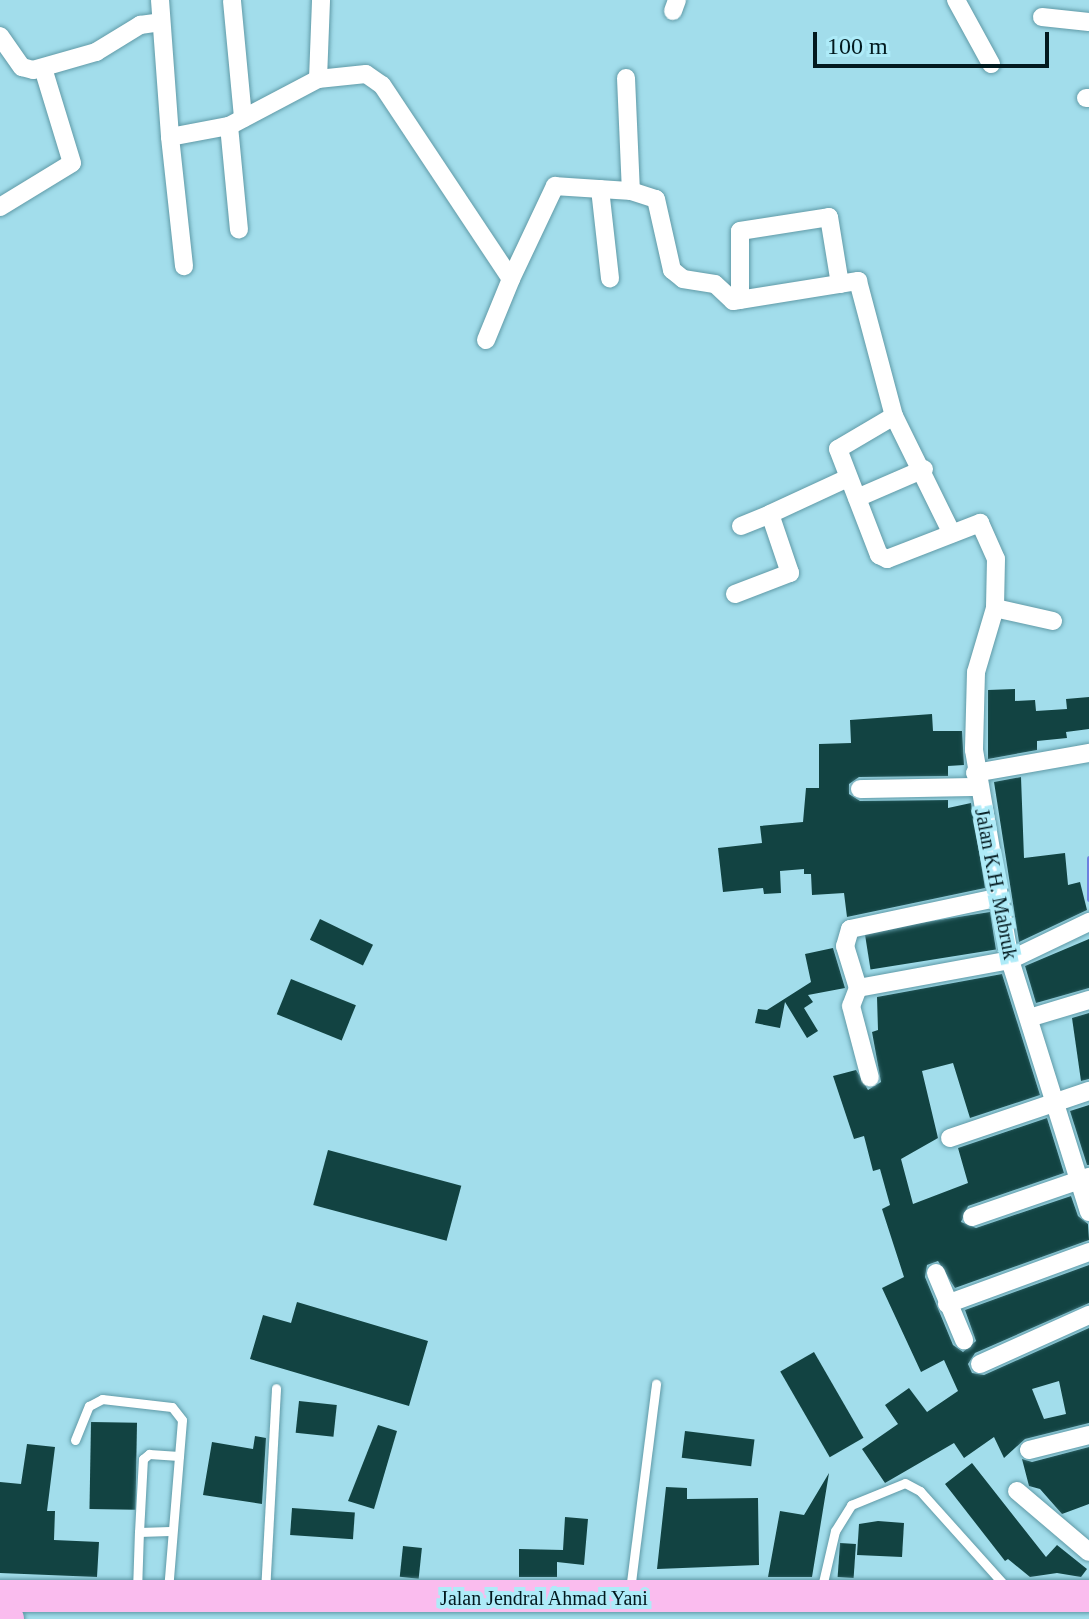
<!DOCTYPE html>
<html>
<head>
<meta charset="utf-8">
<style>
  body { margin:0 }
  #map { position:relative; width:1089px; height:1619px; overflow:hidden; background:#a2ddeb; font-family:"Times New Roman",serif }
  div>[style] { position:absolute }
  .stream>* { height:5px; margin:-2.5px; padding:0 2.5px; transform-origin:2.5px; border-radius:2.5px; background:#6d80e0 }
  .building>* { inset:0; background:#124342; transform-origin:0 0 }
  .roads { filter:drop-shadow(0 0 2px #609aa7) drop-shadow(0 0 2px #609aa7) }
  .service>* { height:9px; margin:-4.5px; padding:0 4.5px; transform-origin:4.5px; border-radius:4.5px; background:#fff }
  .minor>* { height:18px; margin:-9px; padding:0 9px; transform-origin:9px; border-radius:9px; background:#fff }
  .trunk>* { height:32px; margin:-16px; padding:0 16px; transform-origin:16px; border-radius:16px; background:#fabcee }
  span { translate:-50% -50%; white-space:nowrap; text-align:center; line-height:1.15; -webkit-text-stroke:8px #aeebf8; paint-order:stroke }
  .street-label { font-size:20px; color:#02191e }
  .scale { position:absolute; left:813px; top:32px; width:236px; height:36px; box-sizing:border-box; border:4px solid #02191e; border-top:0; padding-left:10px; font-size:24px; line-height:28px; white-space:nowrap; color:#02191e; -webkit-text-stroke:6px #aeebf8; paint-order:stroke }
</style>
</head>
<body>
<div id="map">
  <div class="stream">
    <div style="left:1089px;top:858px;width:41px;rotate:90deg"></div>
  </div>
  <div class="building">
    <div style="clip-path:polygon(1015px 689px,1015px 701px,1035px 700px,1036px 711px,1067px 709px,1066px 699px,1089px 697px,1089px 729px,1066px 732px,1067px 738px,1037px 741px,1037px 750px,988px 759px,988px 690px)"></div>
    <div style="clip-path:polygon(932px 714px,933px 731px,962px 731px,964px 765px,948px 766px,948px 776px,859px 777px,849px 784px,849px 794px,860px 801px,948px 800px,948px 808px,971px 803px,985px 888px,847px 917px,844px 893px,812px 895px,811px 874px,804px 874px,804px 869px,780px 871px,781px 893px,764px 894px,763px 888px,723px 892px,718px 848px,762px 843px,760px 826px,803px 822px,806px 788px,819px 788px,819px 744px,851px 743px,850px 720px)"></div>
    <div style="clip-path:polygon(1021px 777px,1024px 858px,1065px 853px,1068px 885px,1080px 882px,1087px 910px,1019px 942px,994px 782px)"></div>
    <div style="left:990px;top:912px;width:38px;height:127px;rotate:81deg"></div>
    <div style="left:320px;top:919px;width:59px;height:23px;rotate:26deg"></div>
    <div style="clip-path:polygon(1089px 939px,1089px 988px,1036px 1003px,1025px 966px)"></div>
    <div style="clip-path:polygon(833px 948px,845px 988px,808px 995px,813px 1002px,804px 1008px,818px 1031px,807px 1038px,785px 1002px,780px 1028px,755px 1023px,758px 1009px,767px 1010px,811px 982px,805px 954px)"></div>
    <div style="clip-path:polygon(evenodd,1002px 974px,1040px 1095px,970px 1118px,953px 1063px,922px 1071px,938px 1138px,901px 1159px,913px 1204px,968px 1183px,958px 1148px,1047px 1118px,1064px 1173px,968px 1206px,961px 1222px,976px 1228px,1071px 1196px,1078px 1216px,1088px 1224px,1089px 1240px,955px 1288px,938px 1261px,927px 1265px,925px 1277px,953px 1345px,963px 1352px,976px 1341px,965px 1310px,1089px 1265px,1089px 1303px,975px 1353px,968px 1364px,972px 1373px,984px 1375px,1089px 1328px,1089px 1423px,1025px 1439px,1004px 1458px,994px 1437px,964px 1458px,954px 1443px,885px 1483px,862px 1449px,898px 1424px,885px 1405px,909px 1388px,927px 1412px,958px 1391px,944px 1360px,921px 1372px,882px 1288px,904px 1277px,882px 1209px,890px 1205px,880px 1169px,873px 1171px,864px 1136px,854px 1139px,833px 1076px,856px 1070px,868px 1090px,881px 1082px,872px 1032px,878px 1030px,877px 997px,1002px 974px,1059px 1381px,1066px 1414px,1044px 1419px,1032px 1389px,1059px 1381px)"></div>
    <div style="left:291px;top:979px;width:70px;height:38px;rotate:22deg"></div>
    <div style="clip-path:polygon(1089px 1013px,1089px 1079px,1081px 1081px,1072px 1018px)"></div>
    <div style="clip-path:polygon(1089px 1105px,1089px 1165px,1087px 1165px,1070px 1111px)"></div>
    <div style="left:328px;top:1150px;width:138px;height:57px;rotate:15deg"></div>
    <div style="clip-path:polygon(297px 1302px,428px 1341px,409px 1406px,250px 1359px,263px 1315px,291px 1323px)"></div>
    <div style="left:814px;top:1352px;width:99px;height:39px;rotate:60deg"></div>
    <div style="left:299px;top:1401px;width:38px;height:32px;rotate:6deg"></div>
    <div style="left:91px;top:1422px;width:46px;height:87px;rotate:1deg"></div>
    <div style="clip-path:polygon(378px 1425px,397px 1431px,374px 1509px,348px 1501px)"></div>
    <div style="left:685px;top:1431px;width:70px;height:27px;rotate:7deg"></div>
    <div style="clip-path:polygon(255px 1436px,266px 1438px,262px 1504px,203px 1495px,212px 1442px,253px 1449px)"></div>
    <div style="clip-path:polygon(27px 1444px,55px 1447px,47px 1511px,55px 1511px,54px 1540px,99px 1542px,97px 1577px,0 1573px,0 1482px,21px 1484px)"></div>
    <div style="clip-path:polygon(1089px 1447px,1089px 1504px,1062px 1514px,1040px 1489px,1029px 1486px,1022px 1459px,1032px 1462px)"></div>
    <div style="clip-path:polygon(972px 1463px,1046px 1557px,1057px 1545px,1087px 1569px,1081px 1577px,1057px 1573px,1030px 1577px,1008px 1559px,1005px 1561px,945px 1484px)"></div>
    <div style="clip-path:polygon(829px 1473px,812px 1577px,768px 1577px,780px 1511px,804px 1515px)"></div>
    <div style="clip-path:polygon(666px 1487px,687px 1488px,687px 1499px,758px 1498px,759px 1565px,657px 1569px)"></div>
    <div style="left:292px;top:1508px;width:63px;height:27px;rotate:4deg"></div>
    <div style="clip-path:polygon(565px 1517px,588px 1519px,584px 1565px,557px 1562px,557px 1577px,519px 1577px,519px 1549px,563px 1550px)"></div>
    <div style="clip-path:polygon(878px 1521px,904px 1523px,902px 1557px,857px 1555px,859px 1524px)"></div>
    <div style="left:840px;top:1543px;width:16px;height:34px;rotate:4deg"></div>
    <div style="left:403px;top:1546px;width:19px;height:31px;rotate:6deg"></div>
  </div>
  <div class="roads">
    <div class="service">
      <div style="left:75px;top:1440px;width:37px;rotate:-68deg"></div>
      <div style="left:89px;top:1406px;width:15px;rotate:-28deg"></div>
      <div style="left:102px;top:1399px;width:70px;rotate:6.5deg"></div>
      <div style="left:172px;top:1407px;width:16px;rotate:52deg"></div>
      <div style="left:182px;top:1420px;width:172px;rotate:94.7deg"></div>
      <div style="left:139px;top:1532px;width:73px;rotate:-86.9deg"></div>
      <div style="left:143px;top:1459px;width:8px;rotate:-40deg"></div>
      <div style="left:149px;top:1454px;width:30px;rotate:4deg"></div>
      <div style="left:630px;top:1590px;width:208px;rotate:-82.8deg"></div>
      <div style="left:137px;top:1591px;width:59px;rotate:-88.1deg"></div>
      <div style="left:139px;top:1532px;width:31px;rotate:-2deg"></div>
      <div style="left:821px;top:1591px;width:62px;rotate:-76.9deg"></div>
      <div style="left:835px;top:1531px;width:31px;rotate:-58deg"></div>
      <div style="left:851px;top:1505px;width:58px;rotate:-22.2deg"></div>
      <div style="left:905px;top:1483px;width:17px;rotate:28deg"></div>
      <div style="left:920px;top:1491px;width:129px;rotate:48.1deg"></div>
      <div style="left:265px;top:1592px;width:204px;rotate:-86.9deg"></div>
    </div>
    <div class="minor">
      <div style="left:160px;top:0;width:137px;rotate:85.8deg"></div>
      <div style="left:170px;top:137px;width:60px;rotate:-10.6deg"></div>
      <div style="left:229px;top:126px;width:101px;rotate:-27.8deg"></div>
      <div style="left:318px;top:79px;width:79px;rotate:-87.8deg"></div>
      <div style="left:956px;top:0;width:73px;rotate:61.3deg"></div>
      <div style="left:232px;top:1px;width:118px;rotate:84.6deg"></div>
      <div style="left:673px;top:11px;width:12px;rotate:-70deg"></div>
      <div style="left:1042px;top:17px;width:47px;rotate:6.1deg"></div>
      <div style="left:0;top:36px;width:38px;rotate:55deg"></div>
      <div style="left:22px;top:67px;width:11px;rotate:15deg"></div>
      <div style="left:33px;top:70px;width:66px;rotate:-15.9deg"></div>
      <div style="left:96px;top:52px;width:52px;rotate:-31.5deg"></div>
      <div style="left:140px;top:25px;width:21px;rotate:-8deg"></div>
      <div style="left:626px;top:78px;width:113px;rotate:87.5deg"></div>
      <div style="left:631px;top:191px;width:26px;rotate:18deg"></div>
      <div style="left:656px;top:199px;width:73px;rotate:77.3deg"></div>
      <div style="left:672px;top:270px;width:14px;rotate:39deg"></div>
      <div style="left:683px;top:279px;width:32px;rotate:9deg"></div>
      <div style="left:715px;top:284px;width:25px;rotate:43deg"></div>
      <div style="left:733px;top:301px;width:127px;rotate:-9.1deg"></div>
      <div style="left:858px;top:281px;width:140px;rotate:75.1deg"></div>
      <div style="left:894px;top:416px;width:131px;rotate:63.8deg"></div>
      <div style="left:318px;top:79px;width:48px;rotate:-5.9deg"></div>
      <div style="left:366px;top:74px;width:19px;rotate:35deg"></div>
      <div style="left:382px;top:85px;width:233px;rotate:56.4deg"></div>
      <div style="left:511px;top:279px;width:66px;rotate:112.3deg"></div>
      <div style="left:1086px;top:98px;width:3px"></div>
      <div style="left:229px;top:126px;width:104px;rotate:84.5deg"></div>
      <div style="left:170px;top:137px;width:130px;rotate:83.8deg"></div>
      <div style="left:600px;top:189px;width:90px;rotate:83.6deg"></div>
      <div style="left:0;top:207px;width:84px;rotate:-31.4deg"></div>
      <div style="left:72px;top:163px;width:99px;rotate:-107deg"></div>
      <div style="left:511px;top:279px;width:103px;rotate:-64.7deg"></div>
      <div style="left:555px;top:186px;width:76px;rotate:3.8deg"></div>
      <div style="left:740px;top:300px;width:69px;rotate:-90deg"></div>
      <div style="left:740px;top:231px;width:90px;rotate:-8.9deg"></div>
      <div style="left:829px;top:217px;width:68px;rotate:80.7deg"></div>
      <div style="left:894px;top:416px;width:65px;rotate:149.5deg"></div>
      <div style="left:838px;top:449px;width:114px;rotate:68.9deg"></div>
      <div style="left:879px;top:555px;width:9px;rotate:27deg"></div>
      <div style="left:887px;top:559px;width:100px;rotate:-21.2deg"></div>
      <div style="left:980px;top:523px;width:39px;rotate:66deg"></div>
      <div style="left:996px;top:559px;width:49px;rotate:91.2deg"></div>
      <div style="left:857px;top:498px;width:73px;rotate:-23.4deg"></div>
      <div style="left:741px;top:526px;width:31px;rotate:-22deg"></div>
      <div style="left:735px;top:594px;width:59px;rotate:-20.9deg"></div>
      <div style="left:790px;top:573px;width:62px;rotate:-108.7deg"></div>
      <div style="left:770px;top:514px;width:86px;rotate:-24.8deg"></div>
      <div style="left:1053px;top:621px;width:59px;rotate:-167.4deg"></div>
      <div style="left:995px;top:608px;width:67px;rotate:106.5deg"></div>
      <div style="left:976px;top:672px;width:78px;rotate:91.5deg"></div>
      <div style="left:974px;top:750px;width:213px;rotate:80.3deg"></div>
      <div style="left:1010px;top:960px;width:264px;rotate:72.6deg"></div>
      <div style="left:975px;top:773px;width:116px;rotate:-10deg"></div>
      <div style="left:860px;top:789px;width:117px;rotate:-1deg"></div>
      <div style="left:996px;top:898px;width:149px;rotate:168deg"></div>
      <div style="left:850px;top:929px;width:18px;rotate:106deg"></div>
      <div style="left:845px;top:946px;width:44px;rotate:72.8deg"></div>
      <div style="left:858px;top:988px;width:155px;rotate:-10.4deg"></div>
      <div style="left:1010px;top:960px;width:88px;rotate:-25.7deg"></div>
      <div style="left:858px;top:988px;width:19px;rotate:111deg"></div>
      <div style="left:851px;top:1006px;width:74px;rotate:75.2deg"></div>
      <div style="left:1029px;top:1018px;width:63px;rotate:-16.7deg"></div>
      <div style="left:950px;top:1138px;width:147px;rotate:-18.7deg"></div>
      <div style="left:972px;top:1217px;width:124px;rotate:-18.9deg"></div>
      <div style="left:936px;top:1273px;width:73px;rotate:67.3deg"></div>
      <div style="left:947px;top:1304px;width:151px;rotate:-20.1deg"></div>
      <div style="left:980px;top:1364px;width:120px;rotate:-24.2deg"></div>
      <div style="left:1029px;top:1450px;width:62px;rotate:-14deg"></div>
      <div style="left:1017px;top:1491px;width:94px;rotate:40.3deg"></div>
    </div>
    <div class="trunk">
      <div style="left:0;top:1596px;width:1089px"></div>
      <div style="left:0;top:1619px;width:8px"></div>
    </div>
  </div>
  <div class="street-label">
    <span style="left:996px;top:884px;rotate:79deg">Jalan K.H. Mabruk</span>
    <span style="left:544px;top:1598px">Jalan Jendral Ahmad Yani</span>
  </div>
  <div class="scale">100 m</div>
</div>
</body>
</html>
